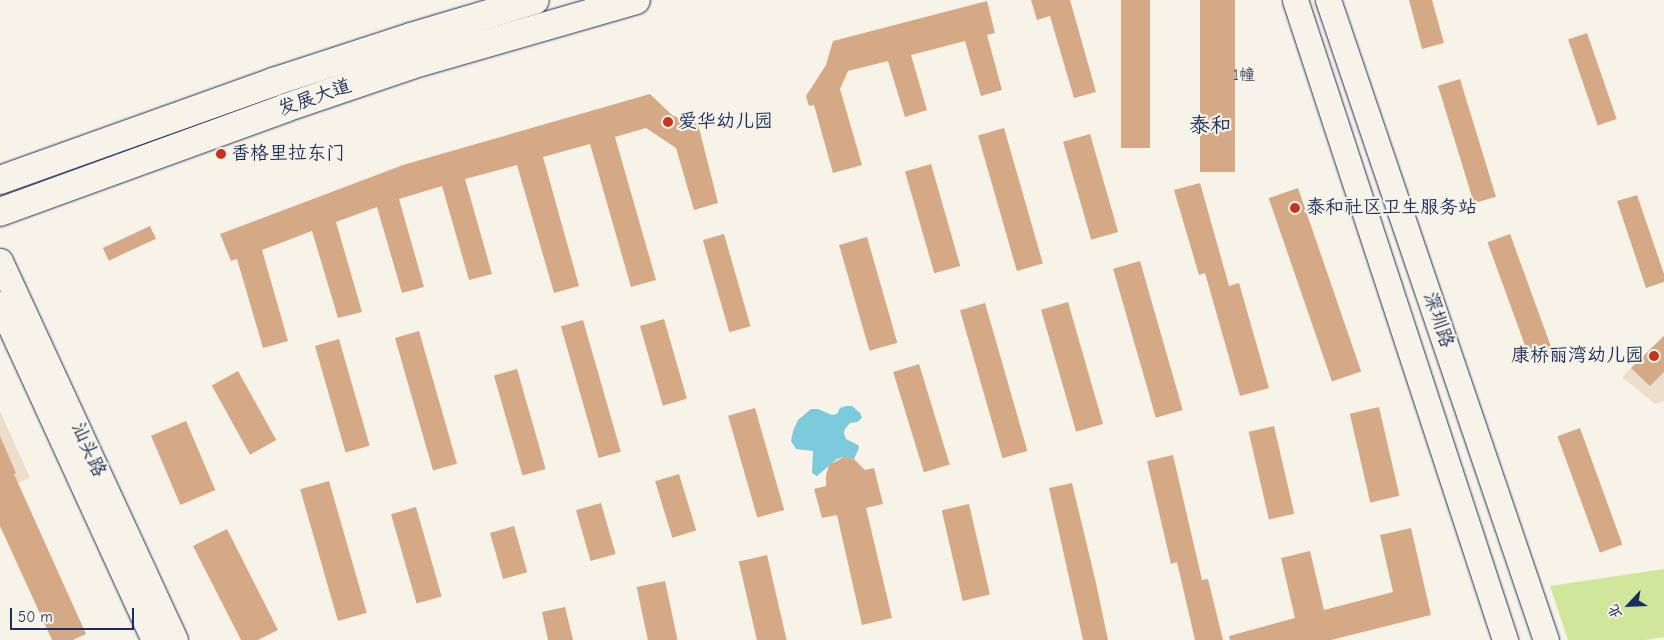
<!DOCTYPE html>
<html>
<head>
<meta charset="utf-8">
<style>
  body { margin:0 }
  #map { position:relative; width:1664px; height:640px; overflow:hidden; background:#f7f3e8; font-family:"Comic Neue","LXGW WenKai TC",sans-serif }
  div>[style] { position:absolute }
  .built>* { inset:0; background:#edddcb }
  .green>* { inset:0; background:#d0e69a }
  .water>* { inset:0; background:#7dcadc }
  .building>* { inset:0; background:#d5a986; transform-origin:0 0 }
  .roads { filter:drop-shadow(0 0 1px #1b2f5e) drop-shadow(0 0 1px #1b2f5e) }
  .tertiary>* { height:25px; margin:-12.5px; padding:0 12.5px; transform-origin:12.5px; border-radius:12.5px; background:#f7f3e8 }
  .primary>* { height:28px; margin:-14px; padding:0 14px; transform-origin:14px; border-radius:14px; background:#f7f3e8 }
  .dots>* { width:14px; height:14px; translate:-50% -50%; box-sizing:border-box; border:2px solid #f7f3e8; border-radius:50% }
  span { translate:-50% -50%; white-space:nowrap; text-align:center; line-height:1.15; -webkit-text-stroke:4.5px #f7f3e8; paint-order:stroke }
  .number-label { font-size:16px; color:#4a4e68 }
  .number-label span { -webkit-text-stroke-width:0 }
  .street-label { font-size:19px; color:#1b2f5e }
  .poi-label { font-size:19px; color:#1b2f5e }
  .left { translate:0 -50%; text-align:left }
  .right { translate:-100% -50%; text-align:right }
  .quarter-label { font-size:21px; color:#1b2f5e }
  .north { position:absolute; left:1604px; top:580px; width:50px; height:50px; -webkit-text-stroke:4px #f7f3e8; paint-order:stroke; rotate:245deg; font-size:14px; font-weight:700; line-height:20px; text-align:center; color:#1b2f5e }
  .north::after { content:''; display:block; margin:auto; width:18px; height:22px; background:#1b2f5e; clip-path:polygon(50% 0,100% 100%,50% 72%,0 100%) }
  .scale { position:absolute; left:10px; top:608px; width:124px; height:22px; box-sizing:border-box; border:2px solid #1b2f5e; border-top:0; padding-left:6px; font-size:15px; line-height:18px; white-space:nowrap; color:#1b2f5e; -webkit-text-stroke:4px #f7f3e8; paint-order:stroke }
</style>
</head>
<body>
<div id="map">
  <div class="built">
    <div style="clip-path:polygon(1664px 335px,1664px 401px,1655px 404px,1622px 377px)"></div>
    <div style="clip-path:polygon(0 411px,30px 478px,0 491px)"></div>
  </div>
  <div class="green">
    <div style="clip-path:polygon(1664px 569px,1664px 637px,1645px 640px,1568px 640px,1550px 586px)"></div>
  </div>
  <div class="water">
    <div style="clip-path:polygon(846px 406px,852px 406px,860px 413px,862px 418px,857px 422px,850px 423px,845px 429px,844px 434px,846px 439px,858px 445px,859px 448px,854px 459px,844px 457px,837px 459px,817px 476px,812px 473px,813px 451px,796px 449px,791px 441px,793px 431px,798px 420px,811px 409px,818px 409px,832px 415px,837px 414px,840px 408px)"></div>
  </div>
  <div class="building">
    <div style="clip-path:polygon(1031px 0,1070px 0,1096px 92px,1074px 98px,1050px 16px,1037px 20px)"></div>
    <div style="left:1121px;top:0;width:29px;height:148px"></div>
    <div style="left:1200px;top:0;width:35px;height:172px"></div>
    <div style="clip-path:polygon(1409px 0,1432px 0,1444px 43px,1422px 49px)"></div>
    <div style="clip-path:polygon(987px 1px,995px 33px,987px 35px,1002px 90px,981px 96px,965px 41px,911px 55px,927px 110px,905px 117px,888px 61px,848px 71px,840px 89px,862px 165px,833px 173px,814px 105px,809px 106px,806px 96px,826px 65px,833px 41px)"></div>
    <div style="left:1587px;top:33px;width:91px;height:20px;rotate:71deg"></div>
    <div style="left:1460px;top:79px;width:123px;height:23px;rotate:73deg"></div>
    <div style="clip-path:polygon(650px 94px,672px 115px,687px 122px,698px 124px,718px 203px,694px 210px,676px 148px,646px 128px,615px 137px,656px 280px,631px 287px,590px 144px,543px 157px,579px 286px,554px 293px,517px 165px,465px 179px,492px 274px,469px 280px,442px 186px,399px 199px,424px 287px,402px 293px,377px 207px,336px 222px,362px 312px,338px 318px,312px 231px,262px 250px,288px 341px,263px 348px,237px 259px,231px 261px,220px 234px,403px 165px)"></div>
    <div style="left:1004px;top:128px;width:141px;height:27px;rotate:74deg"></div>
    <div style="left:1090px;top:134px;width:102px;height:28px;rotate:74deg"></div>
    <div style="left:931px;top:164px;width:106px;height:27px;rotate:74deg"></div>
    <div style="clip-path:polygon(1200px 183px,1229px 286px,1239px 283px,1269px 388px,1240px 396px,1205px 273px,1199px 275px,1174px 190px)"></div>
    <div style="left:1298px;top:188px;width:194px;height:31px;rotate:71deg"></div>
    <div style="clip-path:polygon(1637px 195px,1664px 274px,1664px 282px,1646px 288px,1617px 201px)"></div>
    <div style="left:150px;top:226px;width:14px;height:52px;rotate:65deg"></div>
    <div style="left:724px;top:234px;width:96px;height:22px;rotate:74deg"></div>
    <div style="left:1510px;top:234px;width:126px;height:24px;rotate:70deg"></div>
    <div style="left:867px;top:237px;width:110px;height:29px;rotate:74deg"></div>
    <div style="left:1140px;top:261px;width:155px;height:28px;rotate:74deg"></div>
    <div style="left:1068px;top:302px;width:127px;height:28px;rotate:74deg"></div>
    <div style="left:985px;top:303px;width:154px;height:26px;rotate:74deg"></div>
    <div style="left:664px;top:319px;width:83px;height:25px;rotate:74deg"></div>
    <div style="left:583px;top:320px;width:137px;height:23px;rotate:74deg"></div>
    <div style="left:419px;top:331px;width:138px;height:25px;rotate:74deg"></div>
    <div style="clip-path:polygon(1664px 336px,1664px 372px,1650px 386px,1631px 368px)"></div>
    <div style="left:339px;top:339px;width:111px;height:25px;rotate:74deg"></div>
    <div style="left:919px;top:364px;width:105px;height:27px;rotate:73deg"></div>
    <div style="left:517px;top:369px;width:104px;height:24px;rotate:74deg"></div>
    <div style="left:238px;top:371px;width:79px;height:30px;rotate:61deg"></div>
    <div style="left:1379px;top:407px;width:91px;height:30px;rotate:77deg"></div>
    <div style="left:755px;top:408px;width:106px;height:28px;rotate:74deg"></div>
    <div style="left:186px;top:421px;width:75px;height:38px;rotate:67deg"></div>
    <div style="left:1274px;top:426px;width:90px;height:26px;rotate:77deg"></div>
    <div style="left:1580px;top:428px;width:124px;height:24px;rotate:70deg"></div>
    <div style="clip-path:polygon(0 436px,16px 473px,14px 474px,86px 634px,73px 640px,52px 640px,0 526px)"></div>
    <div style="clip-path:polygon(1173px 455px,1202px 580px,1208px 579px,1223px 640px,1195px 640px,1177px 562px,1171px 564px,1147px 461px)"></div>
    <div style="clip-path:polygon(844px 457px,854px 459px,865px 470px,874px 468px,883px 504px,866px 508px,892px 618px,862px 625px,837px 515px,822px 518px,814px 489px,826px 486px,826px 475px,829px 465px)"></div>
    <div style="left:679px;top:474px;width:59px;height:25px;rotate:73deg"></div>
    <div style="left:329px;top:481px;width:137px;height:30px;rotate:74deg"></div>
    <div style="clip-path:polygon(1072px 483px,1096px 583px,1108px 640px,1083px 640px,1049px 488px)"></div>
    <div style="left:601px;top:503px;width:53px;height:26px;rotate:74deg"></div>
    <div style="left:969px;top:504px;width:93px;height:28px;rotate:77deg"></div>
    <div style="left:416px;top:507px;width:93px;height:26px;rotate:74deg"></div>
    <div style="left:514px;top:526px;width:48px;height:25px;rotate:74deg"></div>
    <div style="clip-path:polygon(1411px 528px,1431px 615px,1331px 640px,1230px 640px,1229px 636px,1295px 618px,1281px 558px,1310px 551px,1324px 610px,1393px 592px,1380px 535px)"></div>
    <div style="clip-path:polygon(227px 529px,278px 630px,258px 640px,241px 640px,193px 546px)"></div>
    <div style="left:767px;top:555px;width:87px;height:29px;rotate:77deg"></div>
    <div style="left:665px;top:581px;width:60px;height:29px;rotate:78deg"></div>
    <div style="clip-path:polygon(565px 607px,573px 640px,548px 640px,542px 612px)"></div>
  </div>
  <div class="roads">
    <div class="tertiary">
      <div style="left:1295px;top:0;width:674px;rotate:71.83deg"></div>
      <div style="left:1328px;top:0;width:676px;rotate:71.19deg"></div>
      <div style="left:0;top:261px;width:417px;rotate:65.2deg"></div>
      <div style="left:0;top:304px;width:370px;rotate:65.4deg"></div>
    </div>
    <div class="primary">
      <div style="left:0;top:180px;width:290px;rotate:-19.7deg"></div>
      <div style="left:273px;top:82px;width:145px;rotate:-18.1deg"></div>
      <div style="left:411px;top:37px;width:129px;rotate:-16.6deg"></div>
      <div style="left:0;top:212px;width:303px;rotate:-20deg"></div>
      <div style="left:285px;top:108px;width:133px;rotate:-18.8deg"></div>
      <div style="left:411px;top:65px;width:234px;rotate:-16.1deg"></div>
    </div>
  </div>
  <div class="dots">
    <div style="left:668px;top:122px;background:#c8321e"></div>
    <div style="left:221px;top:154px;background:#c8321e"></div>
    <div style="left:1295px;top:208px;background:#c8321e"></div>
    <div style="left:1654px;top:356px;background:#c8321e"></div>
  </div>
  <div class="number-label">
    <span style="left:1244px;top:75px">1幢</span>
  </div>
  <div class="street-label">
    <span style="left:315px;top:98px;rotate:-19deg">发展大道</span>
    <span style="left:1438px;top:320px;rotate:71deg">深圳路</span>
    <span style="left:88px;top:450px;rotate:65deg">汕头路</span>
  </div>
  <div class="poi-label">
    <span class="left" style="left:678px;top:122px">爱华幼儿园</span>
    <span class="left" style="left:231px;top:154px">香格里拉东门</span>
    <span class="left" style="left:1306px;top:208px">泰和社区卫生服务站</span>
    <span class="right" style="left:1644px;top:356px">康桥丽湾幼儿园</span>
  </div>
  <div class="quarter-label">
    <span style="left:1210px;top:125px">泰和</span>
  </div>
  <div class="north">北</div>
  <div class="scale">50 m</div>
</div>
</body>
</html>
